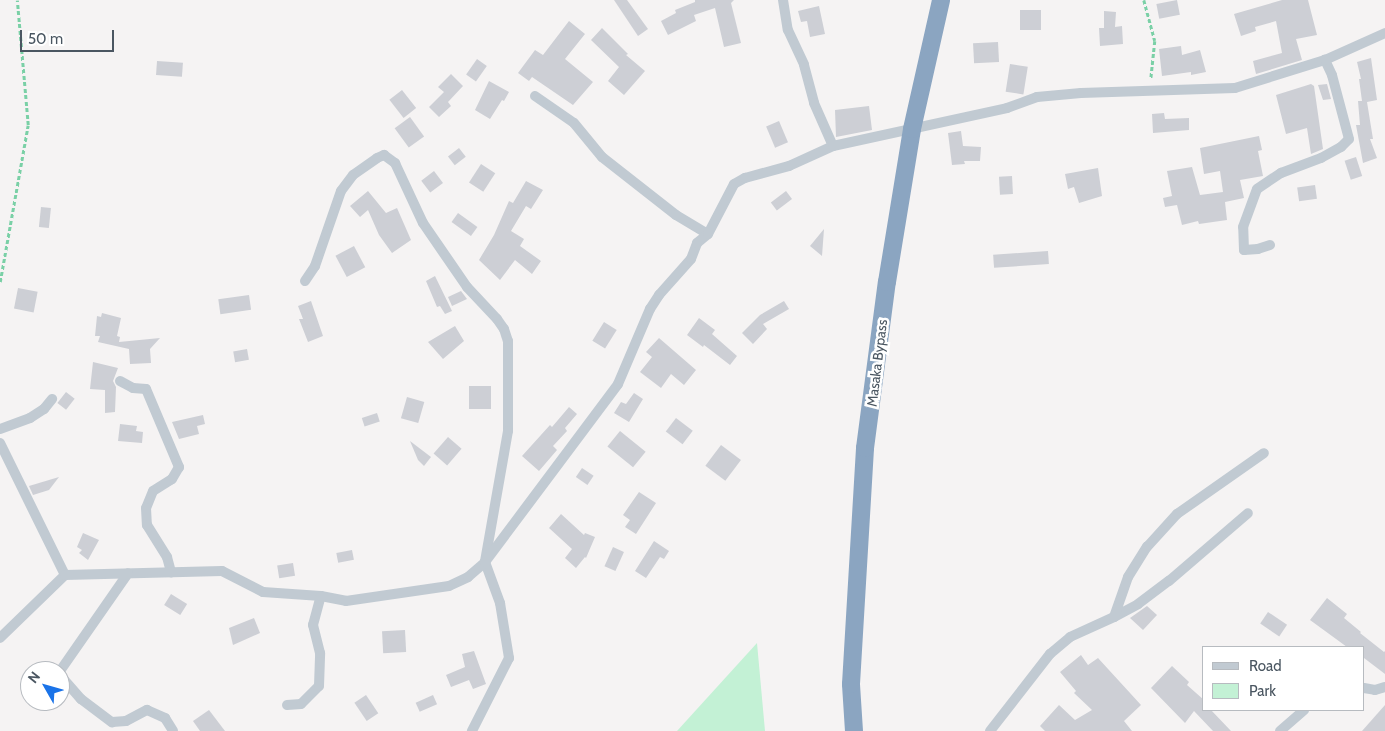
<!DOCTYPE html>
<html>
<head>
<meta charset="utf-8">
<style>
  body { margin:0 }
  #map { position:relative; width:1385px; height:731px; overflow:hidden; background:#f5f3f3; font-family:Cabin,sans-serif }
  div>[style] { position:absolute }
  .green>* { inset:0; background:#c3f1d5 }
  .building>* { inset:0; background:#cdcfd5; transform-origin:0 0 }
  .path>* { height:2.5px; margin-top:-1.25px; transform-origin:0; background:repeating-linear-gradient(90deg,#7ad0a6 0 4px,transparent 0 6.5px) }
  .street>* { height:10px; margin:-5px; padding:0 5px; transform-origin:5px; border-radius:5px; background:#c1cad2 }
  .highway>* { height:18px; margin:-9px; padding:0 9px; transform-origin:9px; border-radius:9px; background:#8ba5c1 }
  span { translate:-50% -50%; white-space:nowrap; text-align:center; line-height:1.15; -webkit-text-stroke:5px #fff; paint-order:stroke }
  .street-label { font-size:14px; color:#4a5661 }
  .legend { position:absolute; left:1202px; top:646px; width:162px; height:65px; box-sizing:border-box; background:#fff; border:1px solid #b7bbc0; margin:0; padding:6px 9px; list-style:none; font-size:15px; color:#4a5661 }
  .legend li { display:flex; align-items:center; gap:10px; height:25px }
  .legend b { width:25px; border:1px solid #b7bbc0 }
  .north { position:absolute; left:20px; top:661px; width:50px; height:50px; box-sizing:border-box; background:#fff; border:1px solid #b7bbc0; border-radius:50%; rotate:308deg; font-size:14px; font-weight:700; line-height:20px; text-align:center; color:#4a5661 }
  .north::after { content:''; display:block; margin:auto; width:18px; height:22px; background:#1a73e8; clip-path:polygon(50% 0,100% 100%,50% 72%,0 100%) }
  .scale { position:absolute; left:20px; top:30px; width:94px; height:22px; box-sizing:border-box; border:2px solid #4a5661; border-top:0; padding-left:6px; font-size:15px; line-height:18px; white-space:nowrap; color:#4a5661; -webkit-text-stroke:4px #fff; paint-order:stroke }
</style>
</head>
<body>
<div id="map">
  <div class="green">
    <div style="clip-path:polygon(757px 643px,765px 731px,677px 731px)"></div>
  </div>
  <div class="building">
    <div style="clip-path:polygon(614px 0,627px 0,648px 29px,638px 36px)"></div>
    <div style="clip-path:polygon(695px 0,734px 0,731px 3px,741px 43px,724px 47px,715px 8px,694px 15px,696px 21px,668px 35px,661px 21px,676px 13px,675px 10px,695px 2px)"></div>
    <div style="left:1177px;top:0;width:15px;height:21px;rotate:79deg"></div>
    <div style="clip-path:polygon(1282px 0,1308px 0,1317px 35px,1296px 39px,1302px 60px,1256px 74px,1253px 61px,1282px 53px,1276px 21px,1255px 27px,1256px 31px,1241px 36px,1234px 14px)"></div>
    <div style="clip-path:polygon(819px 6px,825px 34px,810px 37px,807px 21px,801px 22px,798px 11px)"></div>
    <div style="left:1041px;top:10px;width:20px;height:21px;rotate:90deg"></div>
    <div style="clip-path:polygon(1104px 11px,1116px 12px,1115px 27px,1122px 26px,1123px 44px,1100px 46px,1099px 28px,1104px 28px)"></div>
    <div style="clip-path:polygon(569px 21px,585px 34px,565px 59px,593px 82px,573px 105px,532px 77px,529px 81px,518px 73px,535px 50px,543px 55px)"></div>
    <div style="clip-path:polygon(602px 28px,628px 54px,626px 55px,645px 71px,624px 95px,608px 81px,619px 67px,591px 40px)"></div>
    <div style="left:998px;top:42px;width:20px;height:25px;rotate:87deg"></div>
    <div style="clip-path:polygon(1181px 46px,1182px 55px,1200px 50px,1206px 72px,1191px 75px,1191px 72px,1162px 76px,1159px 49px)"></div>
    <div style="clip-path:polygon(1371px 58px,1377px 100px,1367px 102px,1373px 139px,1370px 139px,1377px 158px,1363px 163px,1356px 125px,1360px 125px,1358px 101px,1362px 101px,1359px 79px,1361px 79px,1357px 62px)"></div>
    <div style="left:477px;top:59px;width:12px;height:19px;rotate:35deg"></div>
    <div style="left:157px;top:61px;width:26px;height:14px;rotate:4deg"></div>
    <div style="left:1010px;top:64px;width:18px;height:28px;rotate:9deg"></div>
    <div style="clip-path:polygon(451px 74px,463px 86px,448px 102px,451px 106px,439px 117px,429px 107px,444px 92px,438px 87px)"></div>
    <div style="clip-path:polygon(489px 81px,509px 92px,504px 101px,502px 100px,490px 119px,475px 110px)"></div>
    <div style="clip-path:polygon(1311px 84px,1314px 86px,1323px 149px,1311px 154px,1307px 128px,1286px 134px,1276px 95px)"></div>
    <div style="clip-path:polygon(1327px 84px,1331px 99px,1323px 100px,1318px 85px)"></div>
    <div style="left:402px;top:90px;width:23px;height:16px;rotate:52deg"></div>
    <div style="clip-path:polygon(869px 106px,872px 130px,836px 137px,835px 110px)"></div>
    <div style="clip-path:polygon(1164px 113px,1165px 119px,1189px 118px,1189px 130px,1153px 133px,1152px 114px)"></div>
    <div style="left:410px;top:117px;width:24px;height:19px;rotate:54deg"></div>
    <div style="left:779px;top:121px;width:23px;height:14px;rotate:67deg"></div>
    <div style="clip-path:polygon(961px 131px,963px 146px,981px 147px,980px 161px,964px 161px,965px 164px,952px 165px,948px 133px)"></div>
    <div style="clip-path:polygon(1259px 136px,1262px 150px,1258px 151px,1263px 176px,1240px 180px,1244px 198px,1225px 202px,1227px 220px,1199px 224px,1198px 221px,1182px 225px,1177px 205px,1165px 207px,1163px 198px,1172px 196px,1167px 171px,1192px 167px,1200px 195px,1223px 192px,1220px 171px,1204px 174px,1200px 148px)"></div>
    <div style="left:459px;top:148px;width:11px;height:14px;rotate:52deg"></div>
    <div style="left:1356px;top:157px;width:20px;height:12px;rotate:72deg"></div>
    <div style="left:481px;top:164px;width:17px;height:22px;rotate:33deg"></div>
    <div style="clip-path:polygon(1098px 168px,1102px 196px,1079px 203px,1074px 187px,1068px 189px,1065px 174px)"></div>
    <div style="left:434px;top:171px;width:15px;height:16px;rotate:53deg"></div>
    <div style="left:1012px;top:176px;width:18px;height:13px;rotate:87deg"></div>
    <div style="clip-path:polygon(526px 181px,543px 190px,531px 209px,526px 206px,511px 231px,524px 239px,520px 246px,541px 261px,532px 274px,515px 260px,500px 280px,479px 260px,494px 235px,509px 201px,513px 203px)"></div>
    <div style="left:1315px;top:185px;width:14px;height:18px;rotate:82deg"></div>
    <div style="clip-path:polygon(368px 191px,386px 213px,397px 208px,411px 240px,392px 253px,379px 235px,368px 210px,360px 217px,350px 206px)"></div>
    <div style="left:786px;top:191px;width:10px;height:19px;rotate:53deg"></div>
    <div style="left:41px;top:207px;width:10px;height:20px;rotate:6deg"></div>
    <div style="left:458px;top:213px;width:24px;height:11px;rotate:36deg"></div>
    <div style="clip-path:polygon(824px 229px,822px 256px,810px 246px)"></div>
    <div style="left:354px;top:246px;width:24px;height:21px;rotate:62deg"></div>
    <div style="left:1048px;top:251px;width:13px;height:55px;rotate:86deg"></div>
    <div style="clip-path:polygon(435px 276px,452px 311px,445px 314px,440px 306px,437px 307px,426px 281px)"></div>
    <div style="left:18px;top:288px;width:20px;height:21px;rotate:11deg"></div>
    <div style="clip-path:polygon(461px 291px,467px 299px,452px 306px,448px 297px)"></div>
    <div style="left:249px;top:295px;width:15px;height:31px;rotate:82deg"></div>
    <div style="clip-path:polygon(311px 301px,323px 336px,308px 342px,299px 319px,303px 319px,298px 306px)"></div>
    <div style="clip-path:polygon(784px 301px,789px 309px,763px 324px,767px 329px,753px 344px,742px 333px,760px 315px)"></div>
    <div style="clip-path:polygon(102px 313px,121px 318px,117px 336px,120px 337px,119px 342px,160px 338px,150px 349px,151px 363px,130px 364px,129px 349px,98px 342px,100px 336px,95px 336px,97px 316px,101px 317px)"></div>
    <div style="clip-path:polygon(699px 318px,715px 330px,712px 334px,737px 356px,730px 365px,704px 345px,703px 347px,687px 335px)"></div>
    <div style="left:604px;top:322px;width:15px;height:22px;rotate:32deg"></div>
    <div style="clip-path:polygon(455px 326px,464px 341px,443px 359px,428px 342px)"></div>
    <div style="clip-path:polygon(659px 338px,696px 370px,684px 385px,671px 374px,661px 388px,640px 372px,652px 357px,646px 352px)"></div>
    <div style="left:247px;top:349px;width:11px;height:14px;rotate:80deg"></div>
    <div style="clip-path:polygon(93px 362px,118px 368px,113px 381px,116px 387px,115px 412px,105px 413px,105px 390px,90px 389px)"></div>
    <div style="left:469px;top:386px;width:22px;height:23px"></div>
    <div style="left:66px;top:392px;width:11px;height:14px;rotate:38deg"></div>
    <div style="clip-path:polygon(634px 393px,643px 399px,629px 422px,614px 413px,621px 402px,626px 404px)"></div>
    <div style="left:407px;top:397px;width:18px;height:22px;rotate:16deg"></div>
    <div style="clip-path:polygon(569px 407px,577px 414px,565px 428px,567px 431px,553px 446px,557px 450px,539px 471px,522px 456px,550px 425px,552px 427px)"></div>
    <div style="left:377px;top:413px;width:9px;height:16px;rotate:72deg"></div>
    <div style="clip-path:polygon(203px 415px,205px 424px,197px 426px,199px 434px,179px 439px,172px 422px)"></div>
    <div style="left:676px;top:418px;width:21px;height:17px;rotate:37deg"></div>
    <div style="clip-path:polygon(120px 424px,137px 426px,136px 431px,143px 432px,142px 443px,118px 441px)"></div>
    <div style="left:620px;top:431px;width:33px;height:20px;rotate:39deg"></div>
    <div style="left:448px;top:437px;width:18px;height:22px;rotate:41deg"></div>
    <div style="clip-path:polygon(410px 441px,431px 457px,424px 466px,418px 460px)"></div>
    <div style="left:721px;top:445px;width:25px;height:26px;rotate:37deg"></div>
    <div style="left:582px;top:468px;width:14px;height:11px;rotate:34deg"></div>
    <div style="clip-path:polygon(59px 477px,49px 490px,33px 495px,29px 486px)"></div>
    <div style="clip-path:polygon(639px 492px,656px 503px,636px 534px,625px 527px,630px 520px,623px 515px)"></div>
    <div style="clip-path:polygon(561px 514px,584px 535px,585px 533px,595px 537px,586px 558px,585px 557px,576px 568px,565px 558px,572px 549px,549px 528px)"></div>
    <div style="clip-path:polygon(83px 533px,99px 540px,88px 560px,79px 553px,82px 550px,77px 547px)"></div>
    <div style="clip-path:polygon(654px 541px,669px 551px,664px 559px,660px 557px,646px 578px,635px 571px)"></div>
    <div style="left:613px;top:547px;width:12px;height:21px;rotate:24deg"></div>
    <div style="left:352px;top:550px;width:10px;height:16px;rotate:79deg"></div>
    <div style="left:293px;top:563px;width:13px;height:16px;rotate:81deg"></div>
    <div style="left:171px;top:594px;width:19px;height:13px;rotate:32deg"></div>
    <div style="clip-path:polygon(1327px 598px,1347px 614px,1344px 618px,1361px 632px,1360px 633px,1384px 652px,1385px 651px,1385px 674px,1364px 658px,1364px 647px,1347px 647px,1310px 620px)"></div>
    <div style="clip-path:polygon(1147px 606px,1157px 615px,1143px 630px,1130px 618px)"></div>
    <div style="left:1268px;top:612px;width:23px;height:14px;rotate:34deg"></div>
    <div style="clip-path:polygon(254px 618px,260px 633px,233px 645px,229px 628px)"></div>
    <div style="left:405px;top:630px;width:22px;height:23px;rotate:87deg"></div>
    <div style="clip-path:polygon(474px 651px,486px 684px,473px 689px,469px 680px,451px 687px,446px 675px,465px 667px,462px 654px)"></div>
    <div style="clip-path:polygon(1081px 655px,1088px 665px,1098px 658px,1141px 705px,1124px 721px,1132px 731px,1045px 731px,1040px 726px,1059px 705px,1075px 720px,1092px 710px,1074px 693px,1076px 691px,1060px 672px)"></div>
    <div style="clip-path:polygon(1172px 666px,1189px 682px,1187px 685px,1204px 700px,1204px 710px,1211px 710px,1231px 731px,1213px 731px,1194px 711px,1185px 723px,1151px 688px)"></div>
    <div style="left:366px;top:695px;width:22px;height:14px;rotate:56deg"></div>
    <div style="left:433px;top:695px;width:10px;height:19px;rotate:66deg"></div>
    <div style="clip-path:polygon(1385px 705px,1385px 731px,1362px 731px)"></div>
    <div style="clip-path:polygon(209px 710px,225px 731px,200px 731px,193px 721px)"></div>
  </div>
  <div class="path">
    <div style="left:1144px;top:0;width:42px;rotate:75deg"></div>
    <div style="left:1155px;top:41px;width:38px;rotate:96deg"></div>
    <div style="left:0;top:282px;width:159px;rotate:-79.9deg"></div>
    <div style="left:28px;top:125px;width:125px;rotate:-95deg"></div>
  </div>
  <div class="street">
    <div style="left:783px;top:0;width:30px;rotate:81deg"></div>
    <div style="left:788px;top:30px;width:38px;rotate:65deg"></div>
    <div style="left:804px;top:65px;width:39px;rotate:75deg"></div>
    <div style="left:814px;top:103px;width:47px;rotate:66.2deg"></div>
    <div style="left:535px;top:96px;width:47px;rotate:34.7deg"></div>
    <div style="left:574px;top:123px;width:44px;rotate:50.5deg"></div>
    <div style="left:602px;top:157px;width:94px;rotate:38.1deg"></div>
    <div style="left:676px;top:215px;width:37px;rotate:31deg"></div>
    <div style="left:1270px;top:245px;width:13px;rotate:162deg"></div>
    <div style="left:1258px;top:249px;width:14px;rotate:176deg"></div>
    <div style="left:1244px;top:250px;width:23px;rotate:-92deg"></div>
    <div style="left:1243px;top:227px;width:40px;rotate:-69.8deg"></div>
    <div style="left:1257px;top:189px;width:29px;rotate:-34deg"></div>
    <div style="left:1281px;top:173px;width:43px;rotate:-20.6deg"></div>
    <div style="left:1321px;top:158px;width:23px;rotate:-29deg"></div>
    <div style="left:1341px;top:147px;width:11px;rotate:-45deg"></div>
    <div style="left:1349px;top:139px;width:66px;rotate:-104.9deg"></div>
    <div style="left:1332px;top:75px;width:17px;rotate:-115deg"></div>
    <div style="left:305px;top:281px;width:18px;rotate:-56deg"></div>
    <div style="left:315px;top:266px;width:79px;rotate:-70.9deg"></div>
    <div style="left:341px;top:191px;width:20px;rotate:-53deg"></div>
    <div style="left:353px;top:175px;width:29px;rotate:-35deg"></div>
    <div style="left:377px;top:158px;width:8px;rotate:-23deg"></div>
    <div style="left:384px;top:155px;width:14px;rotate:36deg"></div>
    <div style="left:395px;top:163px;width:66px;rotate:65deg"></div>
    <div style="left:423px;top:223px;width:78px;rotate:55.5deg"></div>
    <div style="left:467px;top:287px;width:44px;rotate:46.8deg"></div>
    <div style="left:497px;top:319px;width:12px;rotate:55deg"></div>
    <div style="left:504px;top:329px;width:13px;rotate:72deg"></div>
    <div style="left:508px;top:341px;width:90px;rotate:90deg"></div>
    <div style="left:508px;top:431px;width:133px;rotate:100deg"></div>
    <div style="left:485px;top:562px;width:44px;rotate:69.9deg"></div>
    <div style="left:500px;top:603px;width:56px;rotate:80.7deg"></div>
    <div style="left:509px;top:658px;width:82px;rotate:116.9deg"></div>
    <div style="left:120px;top:381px;width:15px;rotate:28deg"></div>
    <div style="left:133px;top:388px;width:13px;rotate:4deg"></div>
    <div style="left:146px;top:389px;width:85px;rotate:67.1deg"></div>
    <div style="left:179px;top:467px;width:14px;rotate:120deg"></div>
    <div style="left:172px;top:479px;width:22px;rotate:148deg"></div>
    <div style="left:153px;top:491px;width:18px;rotate:112deg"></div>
    <div style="left:146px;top:508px;width:17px;rotate:87deg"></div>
    <div style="left:147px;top:525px;width:38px;rotate:58deg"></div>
    <div style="left:167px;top:557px;width:16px;rotate:75deg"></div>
    <div style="left:0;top:429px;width:32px;rotate:-20deg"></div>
    <div style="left:30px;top:418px;width:17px;rotate:-33deg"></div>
    <div style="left:44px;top:409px;width:13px;rotate:-51deg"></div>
    <div style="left:0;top:443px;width:147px;rotate:63.8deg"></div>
    <div style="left:1114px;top:617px;width:27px;rotate:-28deg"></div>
    <div style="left:1138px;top:604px;width:39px;rotate:-37deg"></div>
    <div style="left:1169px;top:581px;width:104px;rotate:-40.7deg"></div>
    <div style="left:0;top:638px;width:91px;rotate:-44.1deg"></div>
    <div style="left:65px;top:575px;width:157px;rotate:-1.5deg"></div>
    <div style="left:222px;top:571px;width:46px;rotate:27.1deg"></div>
    <div style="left:263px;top:592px;width:58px;rotate:3.9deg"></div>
    <div style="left:60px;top:671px;width:119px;rotate:-55.2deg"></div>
    <div style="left:60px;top:675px;width:32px;rotate:49deg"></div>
    <div style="left:81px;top:699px;width:39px;rotate:37deg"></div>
    <div style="left:112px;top:722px;width:14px;rotate:-4deg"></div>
    <div style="left:126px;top:721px;width:24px;rotate:-28deg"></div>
    <div style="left:147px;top:710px;width:20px;rotate:24deg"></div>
    <div style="left:165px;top:718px;width:15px;rotate:58deg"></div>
    <div style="left:1364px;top:688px;width:11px;rotate:10deg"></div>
    <div style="left:1375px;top:690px;width:10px;rotate:-17deg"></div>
    <div style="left:287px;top:705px;width:14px;rotate:-4deg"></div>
    <div style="left:301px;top:704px;width:25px;rotate:-45deg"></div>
    <div style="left:319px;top:686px;width:33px;rotate:-88deg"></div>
    <div style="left:320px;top:653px;width:29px;rotate:-104deg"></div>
    <div style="left:313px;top:625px;width:30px;rotate:-75deg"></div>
    <div style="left:321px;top:596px;width:25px;rotate:11deg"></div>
    <div style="left:346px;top:601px;width:104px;rotate:-8.3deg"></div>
    <div style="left:449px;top:586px;width:21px;rotate:-25deg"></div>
    <div style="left:468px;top:577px;width:23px;rotate:-41deg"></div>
    <div style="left:485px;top:562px;width:222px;rotate:-53.2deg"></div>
    <div style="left:618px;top:384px;width:82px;rotate:-66.9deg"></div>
    <div style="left:650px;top:309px;width:17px;rotate:-57deg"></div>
    <div style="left:659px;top:295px;width:48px;rotate:-48.4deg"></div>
    <div style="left:691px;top:259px;width:17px;rotate:-69deg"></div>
    <div style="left:697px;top:243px;width:14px;rotate:-39deg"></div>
    <div style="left:708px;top:234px;width:56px;rotate:-62.5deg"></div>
    <div style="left:734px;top:184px;width:13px;rotate:-29deg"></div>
    <div style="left:745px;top:178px;width:46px;rotate:-15.3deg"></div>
    <div style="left:789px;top:166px;width:48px;rotate:-24.4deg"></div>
    <div style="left:833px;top:146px;width:178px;rotate:-12.3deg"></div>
    <div style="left:1007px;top:108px;width:32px;rotate:-20deg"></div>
    <div style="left:1037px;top:97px;width:44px;rotate:-5.2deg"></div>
    <div style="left:1081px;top:93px;width:154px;rotate:-1.9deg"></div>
    <div style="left:1235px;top:88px;width:94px;rotate:-17.3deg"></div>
    <div style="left:1325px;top:60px;width:66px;rotate:-24.2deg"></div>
    <div style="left:990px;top:731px;width:98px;rotate:-52.1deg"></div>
    <div style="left:1050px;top:654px;width:26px;rotate:-40deg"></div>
    <div style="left:1070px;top:637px;width:48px;rotate:-24.4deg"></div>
    <div style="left:1114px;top:617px;width:42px;rotate:-70.7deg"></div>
    <div style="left:1128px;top:577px;width:36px;rotate:-58deg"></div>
    <div style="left:1147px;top:547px;width:45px;rotate:-47.7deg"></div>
    <div style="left:1177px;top:514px;width:106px;rotate:-35deg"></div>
    <div style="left:1280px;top:731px;width:32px;rotate:-41deg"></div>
  </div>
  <div class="highway">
    <div style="left:854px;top:731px;width:47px;rotate:-93.7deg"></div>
    <div style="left:851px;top:684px;width:236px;rotate:-86.6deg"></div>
    <div style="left:865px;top:448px;width:167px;rotate:-82.5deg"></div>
    <div style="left:887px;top:282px;width:155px;rotate:-80.7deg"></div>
    <div style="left:912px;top:129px;width:132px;rotate:-77.3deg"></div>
  </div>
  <div class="street-label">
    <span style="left:877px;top:363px;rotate:-83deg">Masaka Bypass</span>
  </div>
  <ul class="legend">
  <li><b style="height:6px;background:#c1cad2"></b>Road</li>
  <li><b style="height:14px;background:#c3f1d5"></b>Park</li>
  </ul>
  <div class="north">N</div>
  <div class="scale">50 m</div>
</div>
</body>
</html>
